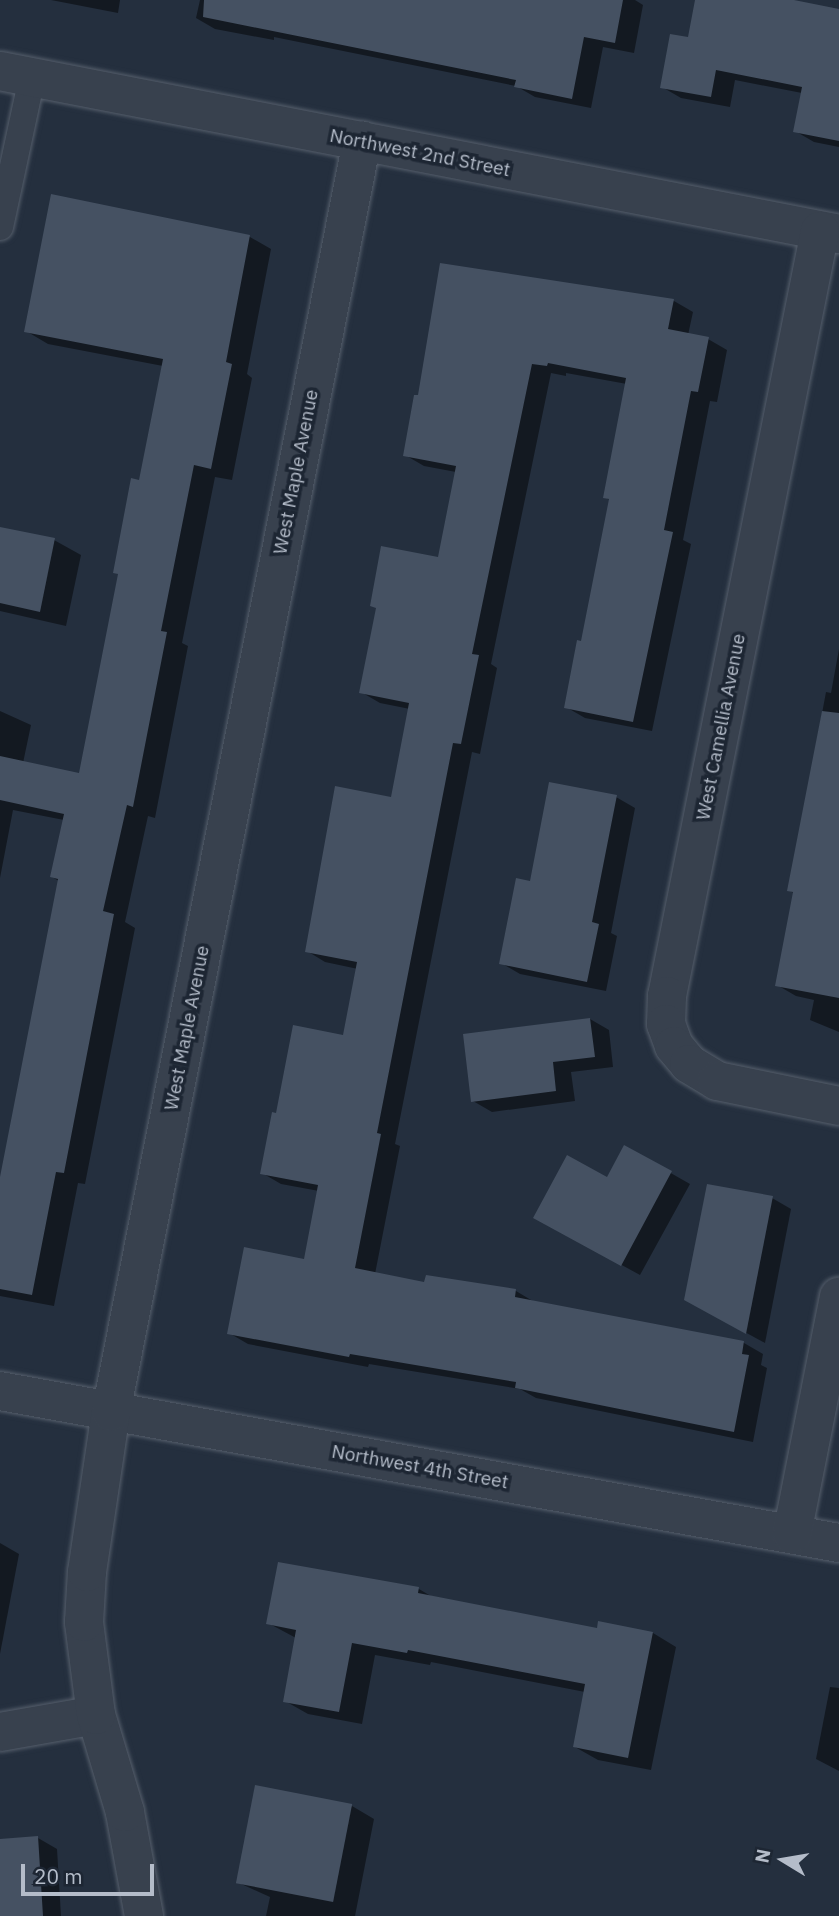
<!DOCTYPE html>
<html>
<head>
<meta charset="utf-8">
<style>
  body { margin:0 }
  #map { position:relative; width:839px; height:1916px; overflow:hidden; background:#242f3e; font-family:"IBM Plex Sans",sans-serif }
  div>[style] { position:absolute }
  .shadow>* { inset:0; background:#0007 }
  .building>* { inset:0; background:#455162; transform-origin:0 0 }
  .roads { filter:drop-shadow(0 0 2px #565f6c) drop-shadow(0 0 2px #565f6c) }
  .lane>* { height:26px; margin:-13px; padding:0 13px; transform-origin:13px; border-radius:13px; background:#38414e }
  .street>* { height:38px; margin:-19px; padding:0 19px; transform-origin:19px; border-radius:19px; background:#38414e }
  span { translate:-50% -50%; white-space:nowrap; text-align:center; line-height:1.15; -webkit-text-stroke:7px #1d2633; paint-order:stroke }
  .street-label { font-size:19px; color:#b4bcc9 }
  .north { position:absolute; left:748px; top:1825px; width:70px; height:70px; -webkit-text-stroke:5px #1d2633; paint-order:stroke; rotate:281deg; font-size:19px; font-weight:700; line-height:28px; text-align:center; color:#b4bcc9 }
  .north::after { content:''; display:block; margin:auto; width:24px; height:32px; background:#b4bcc9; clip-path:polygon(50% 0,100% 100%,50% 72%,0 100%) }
  .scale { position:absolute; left:21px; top:1864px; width:133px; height:32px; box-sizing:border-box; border:4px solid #b4bcc9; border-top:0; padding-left:9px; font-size:21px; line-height:24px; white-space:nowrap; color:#b4bcc9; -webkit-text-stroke:5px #1d2633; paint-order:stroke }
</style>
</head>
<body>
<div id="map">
  <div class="shadow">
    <div style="clip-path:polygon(51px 0,120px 0,118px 13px)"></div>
    <div style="clip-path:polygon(200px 0,635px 0,643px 5px,634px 53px,603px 47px,591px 108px,535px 97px,516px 86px,274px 37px,274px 40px,215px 29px,196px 18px)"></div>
    <div style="clip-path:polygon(697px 0,791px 0,839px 10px,839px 147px,814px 142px,795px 131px,802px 93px,735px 80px,730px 107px,681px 98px,662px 87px,689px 39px)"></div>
    <div style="clip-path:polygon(53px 197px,250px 237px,271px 249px,247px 374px,252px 378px,232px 480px,215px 477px,182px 643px,188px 646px,155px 818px,148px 816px,125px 922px,135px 928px,85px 1184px,78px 1183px,54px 1306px,0 1296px,0 1187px,59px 881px,52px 877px,64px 820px,13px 810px,0 878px,0 711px,31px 725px,23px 763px,81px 775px,120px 575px,115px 572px,141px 482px,163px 366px,48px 344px,26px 331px)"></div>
    <div style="clip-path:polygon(674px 301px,693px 312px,688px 335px,708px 339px,727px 350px,717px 402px,710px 401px,683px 540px,691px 544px,652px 731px,585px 718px,566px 707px,583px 643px,610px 500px,605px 497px,627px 384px,566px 373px,566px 376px,551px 373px,491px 664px,497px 668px,480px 754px,472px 752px,395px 1144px,400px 1146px,375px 1274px,426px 1284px,427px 1277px,516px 1291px,536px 1303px,744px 1343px,763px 1354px,761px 1365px,767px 1368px,753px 1442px,536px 1398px,520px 1389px,369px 1364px,368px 1367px,248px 1344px,229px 1333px,305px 1261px,319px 1191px,281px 1184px,262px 1173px,278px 1115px,344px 1037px,358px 969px,325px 962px,307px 951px,392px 799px,410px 709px,380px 703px,361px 692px,439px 559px,456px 472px,424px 466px,405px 455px,416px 397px)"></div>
    <div style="clip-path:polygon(0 528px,54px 540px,81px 555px,66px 626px,0 611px)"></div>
    <div style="clip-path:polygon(839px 649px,839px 1032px,810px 1020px,814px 1000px,796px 996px,777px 985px,795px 894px,789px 890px,826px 692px,831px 693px)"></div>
    <div style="clip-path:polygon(616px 797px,635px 808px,611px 933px,617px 936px,606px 991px,520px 974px,501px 963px,531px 883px)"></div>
    <div style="clip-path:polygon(590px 1019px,609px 1030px,613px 1067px,571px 1072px,575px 1101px,492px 1112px,473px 1101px)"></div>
    <div style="clip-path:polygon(625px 1147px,690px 1184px,640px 1275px,554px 1228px,608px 1179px)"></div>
    <div style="clip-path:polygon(772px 1198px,791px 1209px,765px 1343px,706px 1311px)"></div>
    <div style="clip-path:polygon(0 1543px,19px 1554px,0 1654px)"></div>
    <div style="clip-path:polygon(419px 1589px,434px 1598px,598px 1630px,653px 1633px,676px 1647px,651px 1770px,598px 1760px,575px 1747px,585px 1692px,431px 1662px,430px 1665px,375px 1655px,362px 1724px,308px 1714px,285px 1701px,296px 1638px,268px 1623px)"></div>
    <div style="clip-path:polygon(830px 1687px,839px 1688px,839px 1771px,816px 1759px)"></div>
    <div style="clip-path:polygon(352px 1806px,374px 1819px,355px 1916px,266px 1916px,270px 1897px,237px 1882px)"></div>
    <div style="clip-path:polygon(38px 1838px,57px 1849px,61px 1916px,0 1916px,0 1841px)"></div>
  </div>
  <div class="building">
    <div style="clip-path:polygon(204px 0,623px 0,615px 43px,584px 37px,572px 99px,514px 87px,516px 80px,203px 17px)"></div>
    <div style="clip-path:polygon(695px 0,794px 0,839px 9px,839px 141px,793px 132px,802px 87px,716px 70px,711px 97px,660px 88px,670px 34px,688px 37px)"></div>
    <div style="clip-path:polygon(51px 194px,250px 235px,226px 362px,232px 364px,211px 469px,194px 465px,161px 631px,167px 632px,133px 807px,127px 805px,103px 911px,114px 914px,64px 1173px,56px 1172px,32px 1295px,0 1289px,0 1177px,58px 879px,50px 877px,64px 814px,0 800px,0 756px,79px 773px,118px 574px,113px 573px,131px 478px,139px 480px,163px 359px,24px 332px)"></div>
    <div style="clip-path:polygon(440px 263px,674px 299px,668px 329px,709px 337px,698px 392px,691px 391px,664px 530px,673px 532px,633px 722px,564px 708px,577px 640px,581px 641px,609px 499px,603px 498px,626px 378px,548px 363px,547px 366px,532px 364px,472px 654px,479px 655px,461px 744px,453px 743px,377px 1133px,381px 1134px,355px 1268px,424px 1282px,426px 1275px,516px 1289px,515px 1297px,744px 1341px,742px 1354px,749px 1355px,734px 1432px,515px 1388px,516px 1382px,350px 1354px,349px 1357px,227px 1334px,244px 1247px,304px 1259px,318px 1185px,260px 1174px,272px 1112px,276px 1113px,293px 1025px,343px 1035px,357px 962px,305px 952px,335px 786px,391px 797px,409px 703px,359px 693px,376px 608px,370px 606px,381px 546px,438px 557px,456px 466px,403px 456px,414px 395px,418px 395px)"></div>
    <div style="clip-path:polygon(0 527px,55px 538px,40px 612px,0 603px)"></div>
    <div style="clip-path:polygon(822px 711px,839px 713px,839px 998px,775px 986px,793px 892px,787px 891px)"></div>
    <div style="clip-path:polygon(549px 782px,617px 795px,592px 922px,599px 924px,587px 982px,499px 964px,516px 878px,530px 881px)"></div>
    <div style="clip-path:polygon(590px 1018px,595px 1057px,553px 1062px,556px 1091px,471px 1102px,463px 1034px)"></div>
    <div style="clip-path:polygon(624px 1145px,672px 1171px,621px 1266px,533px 1218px,567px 1155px,607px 1177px)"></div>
    <div style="clip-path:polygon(707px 1184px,773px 1196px,746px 1334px,684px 1300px)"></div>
    <div style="clip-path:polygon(278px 1562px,419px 1587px,418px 1593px,597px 1628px,598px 1621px,653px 1632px,628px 1758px,573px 1747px,585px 1684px,408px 1650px,407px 1653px,352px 1643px,339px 1712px,283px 1702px,296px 1630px,266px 1624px)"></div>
    <div style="left:255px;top:1785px;width:99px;height:100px;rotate:11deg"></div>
    <div style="clip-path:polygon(38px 1836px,43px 1916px,0 1916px,0 1839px)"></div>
  </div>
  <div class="roads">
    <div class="lane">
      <div style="left:0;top:227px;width:152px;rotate:-77.9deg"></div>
    </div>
    <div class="street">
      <div style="left:0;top:71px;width:855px;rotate:10.99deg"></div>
      <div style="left:820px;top:231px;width:780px;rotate:101.31deg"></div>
      <div style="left:667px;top:996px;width:28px;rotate:92deg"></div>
      <div style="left:666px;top:1024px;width:23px;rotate:70deg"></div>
      <div style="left:674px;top:1046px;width:23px;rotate:50deg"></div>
      <div style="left:689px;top:1064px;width:33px;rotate:31deg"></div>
      <div style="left:717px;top:1081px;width:125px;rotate:11.6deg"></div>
      <div style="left:0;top:1391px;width:853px;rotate:10.27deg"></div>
      <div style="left:792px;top:1534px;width:242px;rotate:-78.8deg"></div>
      <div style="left:0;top:1732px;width:97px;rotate:-10deg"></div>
      <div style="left:144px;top:1916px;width:106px;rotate:-100.4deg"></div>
      <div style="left:125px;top:1812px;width:101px;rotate:-106.6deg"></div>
      <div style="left:96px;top:1715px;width:94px;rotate:-97.4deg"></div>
      <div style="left:84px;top:1622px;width:50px;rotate:-86.6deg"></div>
      <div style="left:87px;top:1572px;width:162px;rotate:-81.5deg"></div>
      <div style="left:111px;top:1412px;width:1296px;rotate:-78.83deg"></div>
    </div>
  </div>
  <div class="street-label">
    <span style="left:420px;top:153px;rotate:11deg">Northwest 2nd Street</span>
    <span style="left:296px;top:472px;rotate:-79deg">West Maple Avenue</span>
    <span style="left:721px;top:727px;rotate:-79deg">West Camellia Avenue</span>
    <span style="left:187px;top:1028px;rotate:-79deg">West Maple Avenue</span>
    <span style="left:420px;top:1467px;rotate:10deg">Northwest 4th Street</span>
  </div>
  <div class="north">N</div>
  <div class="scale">20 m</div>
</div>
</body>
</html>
